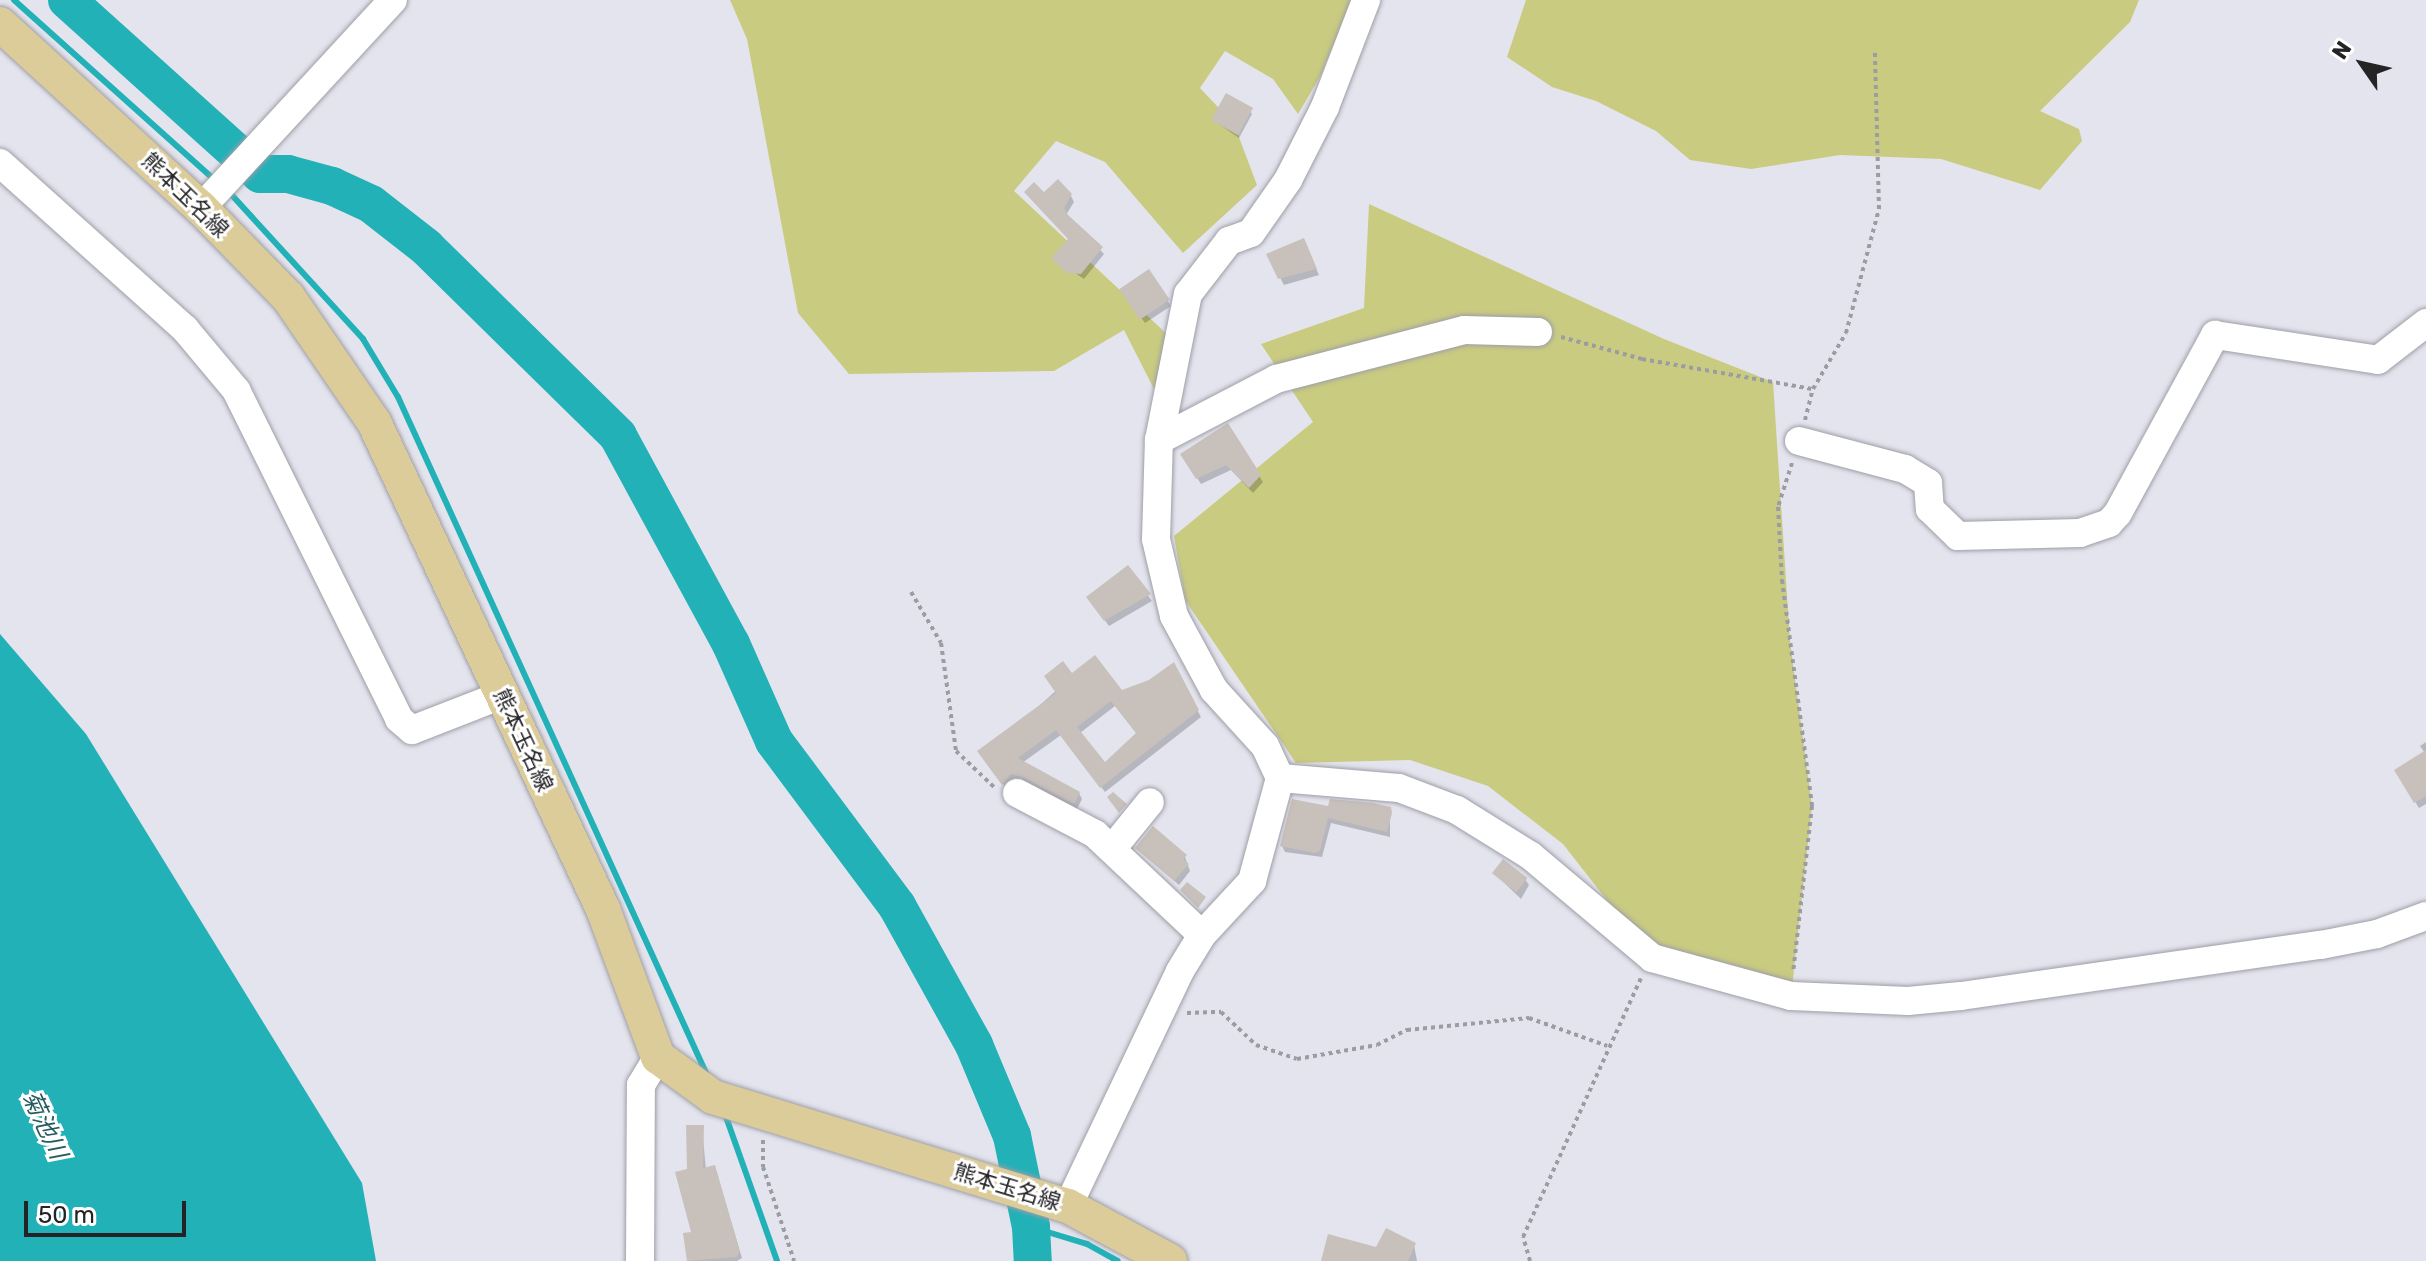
<!DOCTYPE html>
<html>
<head>
<meta charset="utf-8">
<style>
  body { margin:0 }
  #map { position:relative; width:2426px; height:1261px; overflow:hidden; background:#e4e4ee; font-family:Rubik,"Noto Sans JP",sans-serif }
  div>[style] { position:absolute }
  .green>* { inset:0; background:#c9cb81 }
  .water>* { inset:0; background:#23b1b8 }
  .shadow>* { inset:0; background:#0003 }
  .stream>* { height:6px; margin:-3px; padding:0 3px; transform-origin:3px; border-radius:3px; background:#23b1b8 }
  .river>* { height:38px; margin:-19px; padding:0 19px; transform-origin:19px; border-radius:19px; background:#23b1b8 }
  .building>* { inset:0; background:#c8c0ba; transform-origin:0 0 }
  .path>* { height:4px; margin-top:-2px; transform-origin:0; background:repeating-linear-gradient(90deg,#9c9ca3 0 4px,transparent 0 8px) }
  .roads { filter:drop-shadow(0 0 2px #9e9ea7) drop-shadow(0 0 2px #9e9ea7) }
  .minor>* { height:28px; margin:-14px; padding:0 14px; transform-origin:14px; border-radius:14px; background:#fff }
  .major>* { height:34px; margin:-17px; padding:0 17px; transform-origin:17px; border-radius:17px; background:#dbcc99 }
  span { translate:-50% -50%; white-space:nowrap; text-align:center; line-height:1.15; -webkit-text-stroke:6px #fff; paint-order:stroke }
  .street-label { font-size:22px; color:#242427 }
  .water-label { font-size:24px; color:#275d5f; font-style:italic }
  .north { position:absolute; left:2322px; top:24px; width:80px; height:80px; -webkit-text-stroke:6px #fff; paint-order:stroke; rotate:304deg; font-size:22px; font-weight:700; line-height:32px; text-align:center; color:#242427 }
  .north::after { content:''; display:block; margin:auto; width:28px; height:36px; background:#242427; clip-path:polygon(50% 0,100% 100%,50% 72%,0 100%) }
  .scale { position:absolute; left:24px; top:1201px; width:162px; height:36px; box-sizing:border-box; border:4px solid #242427; border-top:0; padding-left:10px; font-size:24px; line-height:28px; white-space:nowrap; color:#242427; -webkit-text-stroke:6px #fff; paint-order:stroke }
</style>
</head>
<body>
<div id="map">
  <div class="green">
    <div style="clip-path:polygon(730px 0,1352px 0,1321px 75px,1298px 114px,1273px 79px,1225px 51px,1200px 88px,1234px 124px,1257px 185px,1183px 253px,1105px 162px,1056px 141px,1014px 191px,1170px 337px,1154px 389px,1124px 330px,1054px 371px,849px 374px,798px 313px,747px 39px)"></div>
    <div style="clip-path:polygon(1526px 0,2139px 0,2130px 22px,2040px 111px,2079px 129px,2082px 141px,2040px 190px,1941px 159px,1840px 155px,1751px 169px,1690px 160px,1656px 131px,1596px 101px,1552px 87px,1507px 57px)"></div>
    <div style="clip-path:polygon(1369px 204px,1664px 339px,1773px 382px,1790px 641px,1812px 806px,1791px 996px,1652px 958px,1563px 844px,1488px 786px,1410px 760px,1296px 763px,1185px 600px,1174px 536px,1313px 422px,1261px 344px,1364px 308px)"></div>
  </div>
  <div class="water">
    <div style="clip-path:polygon(0 634px,86px 734px,362px 1183px,376px 1261px,0 1261px)"></div>
  </div>
  <div class="shadow">
    <div style="clip-path:polygon(1248px 108px,1252px 114px,1239px 138px,1213px 120px)"></div>
    <div style="clip-path:polygon(1044px 195px,1071px 196px,1074px 202px,1066px 215px,1104px 254px,1084px 279px,1053px 258px,1070px 240px)"></div>
    <div style="clip-path:polygon(1306px 246px,1319px 275px,1284px 285px,1268px 255px)"></div>
    <div style="clip-path:polygon(1149px 272px,1171px 306px,1145px 323px,1126px 297px)"></div>
    <div style="clip-path:polygon(1227px 426px,1263px 482px,1253px 493px,1231px 470px,1201px 484px,1182px 454px)"></div>
    <div style="clip-path:polygon(1127px 567px,1152px 601px,1109px 626px,1092px 603px)"></div>
    <div style="clip-path:polygon(evenodd,1173px 665px,1201px 717px,1105px 792px,1061px 735px,1022px 763px,1079px 793px,1082px 799px,1077px 809px,1029px 783px,1014px 779px,1007px 789px,983px 757px,1072px 676px,1122px 693px,1150px 682px,1173px 665px,1115px 706px,1137px 734px,1105px 765px,1080px 733px,1115px 706px)"></div>
    <div style="clip-path:polygon(2426px 742px,2426px 804px,2419px 808px,2396px 770px,2425px 753px,2420px 746px)"></div>
    <div style="clip-path:polygon(1330px 808px,1390px 809px,1390px 837px,1331px 823px,1322px 857px,1285px 852px,1282px 846px)"></div>
    <div style="clip-path:polygon(1137px 848px,1185px 857px,1190px 871px,1179px 885px)"></div>
    <div style="clip-path:polygon(1494px 873px,1525px 879px,1529px 885px,1521px 899px)"></div>
    <div style="clip-path:polygon(702px 1127px,706px 1170px,717px 1174px,742px 1258px,737px 1261px,689px 1261px,685px 1235px,694px 1233px,689px 1170px)"></div>
    <div style="clip-path:polygon(1414px 1245px,1417px 1261px,1323px 1261px,1377px 1249px)"></div>
  </div>
  <div class="stream">
    <div style="left:14px;top:0;width:273px;rotate:41.9deg"></div>
    <div style="left:229px;top:192px;width:199px;rotate:47.6deg"></div>
    <div style="left:363px;top:339px;width:68px;rotate:58.9deg"></div>
    <div style="left:398px;top:397px;width:745px;rotate:65.5deg"></div>
    <div style="left:725px;top:1114px;width:156px;rotate:70.5deg"></div>
    <div style="left:1031px;top:1227px;width:59px;rotate:16.9deg"></div>
    <div style="left:1087px;top:1244px;width:35px;rotate:29deg"></div>
  </div>
  <div class="river">
    <div style="left:67px;top:0;width:260px;rotate:42deg"></div>
    <div style="left:260px;top:174px;width:28px"></div>
    <div style="left:288px;top:174px;width:46px;rotate:15.3deg"></div>
    <div style="left:332px;top:186px;width:43px;rotate:24.8deg"></div>
    <div style="left:371px;top:204px;width:70px;rotate:38deg"></div>
    <div style="left:426px;top:247px;width:269px;rotate:44.5deg"></div>
    <div style="left:618px;top:436px;width:237px;rotate:61.5deg"></div>
    <div style="left:731px;top:644px;width:106px;rotate:66.1deg"></div>
    <div style="left:774px;top:741px;width:206px;rotate:53.3deg"></div>
    <div style="left:897px;top:906px;width:159px;rotate:61deg"></div>
    <div style="left:974px;top:1045px;width:99px;rotate:67.3deg"></div>
    <div style="left:1012px;top:1136px;width:93px;rotate:78.2deg"></div>
    <div style="left:1031px;top:1227px;width:34px;rotate:87deg"></div>
  </div>
  <div class="building">
    <div style="left:1226px;top:93px;width:31px;height:31px;rotate:29deg"></div>
    <div style="clip-path:polygon(1058px 179px,1072px 194px,1064px 208px,1068px 215px,1103px 247px,1081px 274px,1067px 273px,1051px 258px,1068px 239px,1024px 192px,1034px 182px,1044px 192px)"></div>
    <div style="clip-path:polygon(1304px 238px,1317px 269px,1278px 279px,1266px 254px)"></div>
    <div style="left:1149px;top:269px;width:37px;height:36px;rotate:56deg"></div>
    <div style="clip-path:polygon(1228px 423px,1261px 475px,1249px 488px,1226px 465px,1196px 479px,1180px 454px)"></div>
    <div style="clip-path:polygon(1128px 565px,1151px 594px,1104px 621px,1086px 597px)"></div>
    <div style="clip-path:polygon(evenodd,1095px 655px,1122px 690px,1149px 680px,1174px 662px,1199px 710px,1100px 788px,1056px 730px,1018px 758px,1080px 792px,1074px 804px,1024px 778px,1011px 774px,1002px 785px,977px 751px,1056px 693px,1044px 676px,1063px 661px,1072px 673px,1095px 655px,1111px 701px,1136px 733px,1105px 762px,1077px 727px,1111px 701px)"></div>
    <div style="clip-path:polygon(2426px 750px,2426px 796px,2414px 803px,2394px 770px)"></div>
    <div style="clip-path:polygon(1113px 792px,1127px 804px,1119px 813px,1107px 797px)"></div>
    <div style="clip-path:polygon(1292px 799px,1328px 806px,1330px 799px,1373px 803px,1391px 807px,1392px 813px,1387px 832px,1328px 818px,1320px 851px,1315px 853px,1280px 846px)"></div>
    <div style="clip-path:polygon(1153px 826px,1187px 855px,1183px 859px,1189px 864px,1174px 881px,1135px 848px)"></div>
    <div style="left:1503px;top:859px;width:31px;height:18px;rotate:38deg"></div>
    <div style="clip-path:polygon(1187px 882px,1206px 897px,1198px 908px,1180px 890px)"></div>
    <div style="clip-path:polygon(686px 1125px,704px 1125px,703px 1168px,715px 1165px,740px 1252px,736px 1257px,687px 1261px,683px 1233px,691px 1232px,675px 1172px,687px 1169px)"></div>
    <div style="clip-path:polygon(1386px 1228px,1416px 1243px,1408px 1261px,1321px 1261px,1328px 1234px,1376px 1247px)"></div>
  </div>
  <div class="path">
    <div style="left:1561px;top:337px;width:84px;rotate:15.2deg"></div>
    <div style="left:1642px;top:359px;width:174px;rotate:10deg"></div>
    <div style="left:1805px;top:420px;width:32px;rotate:-76deg"></div>
    <div style="left:1813px;top:389px;width:65px;rotate:-59.5deg"></div>
    <div style="left:1846px;top:333px;width:128px;rotate:-75.1deg"></div>
    <div style="left:1879px;top:209px;width:156px;rotate:-91.5deg"></div>
    <div style="left:1792px;top:463px;width:46px;rotate:107.7deg"></div>
    <div style="left:1778px;top:507px;width:73px;rotate:86.9deg"></div>
    <div style="left:1782px;top:580px;width:228px;rotate:82.4deg"></div>
    <div style="left:1812px;top:806px;width:168px;rotate:96.5deg"></div>
    <div style="left:911px;top:592px;width:59px;rotate:59.5deg"></div>
    <div style="left:941px;top:643px;width:109px;rotate:82.1deg"></div>
    <div style="left:956px;top:751px;width:54px;rotate:43.5deg"></div>
    <div style="left:1187px;top:1013px;width:34px;rotate:-2deg"></div>
    <div style="left:1221px;top:1012px;width:48px;rotate:43.3deg"></div>
    <div style="left:1256px;top:1045px;width:43px;rotate:18.9deg"></div>
    <div style="left:1297px;top:1059px;width:81px;rotate:-9.9deg"></div>
    <div style="left:1377px;top:1045px;width:34px;rotate:-27deg"></div>
    <div style="left:1407px;top:1030px;width:123px;rotate:-5.6deg"></div>
    <div style="left:1529px;top:1018px;width:83px;rotate:19.7deg"></div>
    <div style="left:763px;top:1140px;width:27px;rotate:90deg"></div>
    <div style="left:763px;top:1167px;width:99px;rotate:71.7deg"></div>
    <div style="left:1530px;top:1261px;width:25px;rotate:-106deg"></div>
    <div style="left:1523px;top:1237px;width:285px;rotate:-65.5deg"></div>
  </div>
  <div class="roads">
    <div class="minor">
      <div style="left:0;top:163px;width:249px;rotate:41.9deg"></div>
      <div style="left:185px;top:329px;width:80px;rotate:50.1deg"></div>
      <div style="left:236px;top:390px;width:367px;rotate:63.6deg"></div>
      <div style="left:399px;top:719px;width:17px;rotate:40deg"></div>
      <div style="left:412px;top:730px;width:97px;rotate:-21.3deg"></div>
      <div style="left:201px;top:208px;width:283px;rotate:-47.3deg"></div>
      <div style="left:1159px;top:440px;width:132px;rotate:-27.5deg"></div>
      <div style="left:1276px;top:379px;width:194px;rotate:-14.6deg"></div>
      <div style="left:1464px;top:330px;width:74px;rotate:1.5deg"></div>
      <div style="left:1799px;top:441px;width:110px;rotate:14.8deg"></div>
      <div style="left:1905px;top:469px;width:27px;rotate:31deg"></div>
      <div style="left:1928px;top:483px;width:26px;rotate:86deg"></div>
      <div style="left:1930px;top:509px;width:39px;rotate:44deg"></div>
      <div style="left:1958px;top:536px;width:122px;rotate:-1.4deg"></div>
      <div style="left:2080px;top:533px;width:31px;rotate:-19deg"></div>
      <div style="left:2109px;top:523px;width:13px;rotate:-48deg"></div>
      <div style="left:2118px;top:513px;width:203px;rotate:-61.4deg"></div>
      <div style="left:2215px;top:335px;width:165px;rotate:8.7deg"></div>
      <div style="left:2378px;top:360px;width:61px;rotate:-37.6deg"></div>
      <div style="left:1280px;top:778px;width:119px;rotate:4.8deg"></div>
      <div style="left:1399px;top:788px;width:62px;rotate:20.8deg"></div>
      <div style="left:1457px;top:810px;width:87px;rotate:31.9deg"></div>
      <div style="left:1531px;top:856px;width:158px;rotate:40.1deg"></div>
      <div style="left:1652px;top:958px;width:144px;rotate:15.3deg"></div>
      <div style="left:1791px;top:996px;width:117px;rotate:2.4deg"></div>
      <div style="left:1908px;top:1001px;width:53px;rotate:-5.4deg"></div>
      <div style="left:1961px;top:996px;width:364px;rotate:-8.1deg"></div>
      <div style="left:2321px;top:945px;width:57px;rotate:-11.1deg"></div>
      <div style="left:2377px;top:934px;width:52px;rotate:-20.2deg"></div>
      <div style="left:1017px;top:793px;width:88px;rotate:27.7deg"></div>
      <div style="left:1095px;top:834px;width:147px;rotate:43.3deg"></div>
      <div style="left:1112px;top:849px;width:60px;rotate:-51deg"></div>
      <div style="left:1068px;top:1206px;width:260px;rotate:-64.5deg"></div>
      <div style="left:1180px;top:971px;width:42px;rotate:-58.6deg"></div>
      <div style="left:1202px;top:935px;width:74px;rotate:-47.2deg"></div>
      <div style="left:1252px;top:881px;width:107px;rotate:-74.8deg"></div>
      <div style="left:1280px;top:778px;width:35px;rotate:-115deg"></div>
      <div style="left:1265px;top:746px;width:76px;rotate:-132.3deg"></div>
      <div style="left:1214px;top:690px;width:84px;rotate:-118.4deg"></div>
      <div style="left:1174px;top:616px;width:79px;rotate:-103.2deg"></div>
      <div style="left:1156px;top:539px;width:99px;rotate:-88.3deg"></div>
      <div style="left:1159px;top:440px;width:149px;rotate:-78.8deg"></div>
      <div style="left:1188px;top:294px;width:67px;rotate:-52.3deg"></div>
      <div style="left:1229px;top:241px;width:23px;rotate:-20deg"></div>
      <div style="left:1251px;top:233px;width:65px;rotate:-55.1deg"></div>
      <div style="left:1288px;top:180px;width:82px;rotate:-63.1deg"></div>
      <div style="left:1325px;top:107px;width:115px;rotate:-69deg"></div>
      <div style="left:640px;top:1261px;width:176px;rotate:-89.7deg"></div>
      <div style="left:641px;top:1085px;width:33px;rotate:-59deg"></div>
    </div>
    <div class="major">
      <div style="left:0;top:24px;width:273px;rotate:42.5deg"></div>
      <div style="left:201px;top:208px;width:124px;rotate:45.7deg"></div>
      <div style="left:288px;top:297px;width:152px;rotate:55.5deg"></div>
      <div style="left:374px;top:422px;width:538px;rotate:64.82deg"></div>
      <div style="left:603px;top:909px;width:158px;rotate:69.6deg"></div>
      <div style="left:658px;top:1057px;width:68px;rotate:36deg"></div>
      <div style="left:713px;top:1097px;width:371px;rotate:17.1deg"></div>
      <div style="left:1068px;top:1206px;width:116px;rotate:28.3deg"></div>
    </div>
  </div>
  <div class="street-label">
    <span style="left:185px;top:195px;rotate:44deg">熊本玉名線</span>
    <span style="left:523px;top:740px;rotate:65deg">熊本玉名線</span>
    <span style="left:1007px;top:1187px;rotate:17deg">熊本玉名線</span>
  </div>
  <div class="water-label">
    <span style="left:44px;top:1125px;rotate:65deg">菊池川</span>
  </div>
  <div class="north">N</div>
  <div class="scale">50 m</div>
</div>
</body>
</html>
